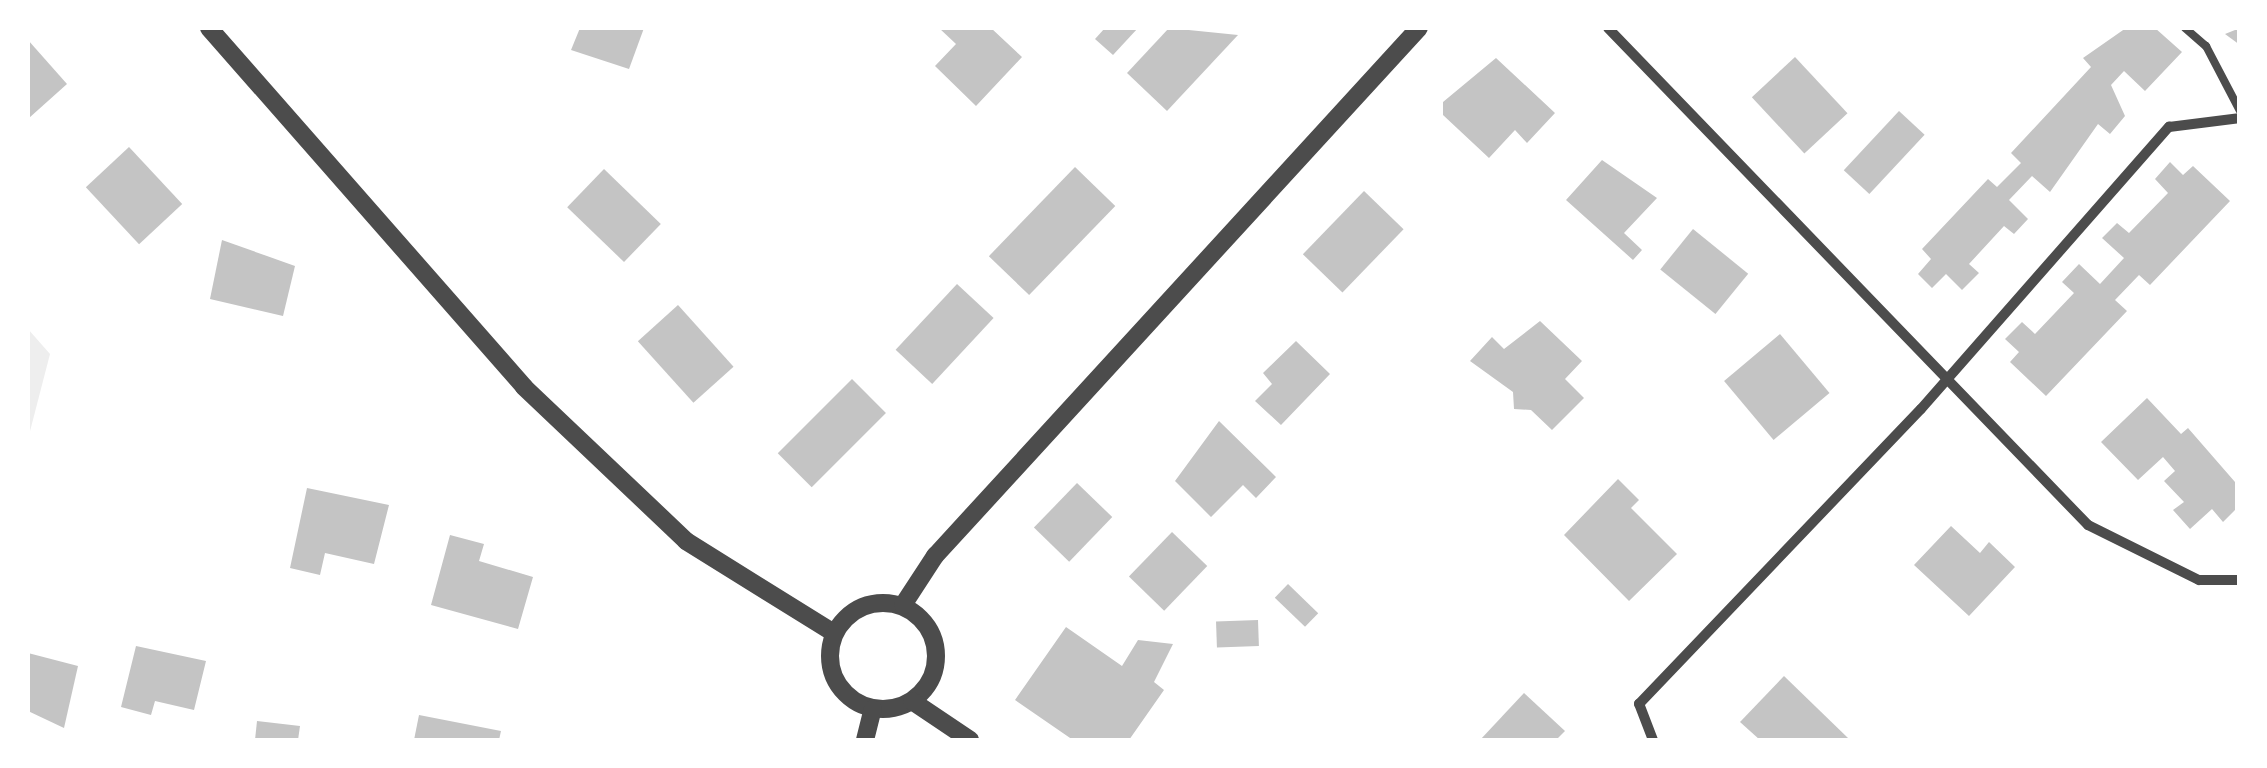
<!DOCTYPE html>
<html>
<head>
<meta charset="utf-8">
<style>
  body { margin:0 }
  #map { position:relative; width:2267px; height:768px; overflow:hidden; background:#fff; font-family:Signika,sans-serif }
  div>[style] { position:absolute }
  .green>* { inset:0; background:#eee }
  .building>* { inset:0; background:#c4c4c4; transform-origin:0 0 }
  .service>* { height:8px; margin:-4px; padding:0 4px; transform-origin:4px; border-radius:4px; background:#4c4c4c }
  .minor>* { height:10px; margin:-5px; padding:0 5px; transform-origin:5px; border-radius:5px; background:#4c4c4c }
  .tertiary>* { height:18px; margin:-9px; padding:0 9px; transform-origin:9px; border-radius:9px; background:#4c4c4c }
  .tertiary>.ring { margin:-9px; padding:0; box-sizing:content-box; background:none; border:18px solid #4c4c4c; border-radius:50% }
  span { translate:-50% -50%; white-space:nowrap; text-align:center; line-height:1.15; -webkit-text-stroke:10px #fff; paint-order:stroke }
  .frame { position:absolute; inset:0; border:30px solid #fff; pointer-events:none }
</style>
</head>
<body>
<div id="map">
  <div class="green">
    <div style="clip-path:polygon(28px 329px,50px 354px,28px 439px)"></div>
  </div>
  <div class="building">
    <div style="clip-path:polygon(580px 28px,644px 28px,629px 69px,571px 50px)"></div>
    <div style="clip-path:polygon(939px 28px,991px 28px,1022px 57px,976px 106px,935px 66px,956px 44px)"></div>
    <div style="clip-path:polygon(1105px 28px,1138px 28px,1113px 55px,1095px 39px)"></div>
    <div style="clip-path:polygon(1169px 28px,1238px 35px,1167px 111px,1127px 73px)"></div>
    <div style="clip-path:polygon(2126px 28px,2155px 28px,2182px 52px,2145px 91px,2124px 71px,2111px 85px,2125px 116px,2110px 134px,2098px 124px,2050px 192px,2032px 176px,2009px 200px,2028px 219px,2014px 234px,2004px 226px,1969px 264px,1979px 273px,1962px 290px,1946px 274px,1932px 288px,1918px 274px,1931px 259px,1922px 249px,1988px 179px,1997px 187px,2021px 163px,2011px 153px,2091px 67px,2083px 58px)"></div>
    <div style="clip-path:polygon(2240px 28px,2240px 45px,2225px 34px)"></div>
    <div style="clip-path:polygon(28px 40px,67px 84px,29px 118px,28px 116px)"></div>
    <div style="left:1795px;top:57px;width:77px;height:59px;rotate:47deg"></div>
    <div style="clip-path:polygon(1496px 58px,1555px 113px,1527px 143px,1515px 130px,1489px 158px,1443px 115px,1443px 102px)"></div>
    <div style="left:1899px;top:111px;width:35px;height:81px;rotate:43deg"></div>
    <div style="left:129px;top:147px;width:78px;height:59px;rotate:47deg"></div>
    <div style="clip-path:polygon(1602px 160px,1657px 198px,1624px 233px,1642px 250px,1633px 260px,1566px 200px)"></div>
    <div style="clip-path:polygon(2170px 162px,2183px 175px,2193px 166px,2230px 201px,2150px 285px,2139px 275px,2115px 300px,2127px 311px,2046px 396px,2010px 362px,2019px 352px,2005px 339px,2022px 322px,2035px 334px,2074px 293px,2062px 282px,2079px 264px,2100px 284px,2124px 258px,2102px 238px,2117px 223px,2129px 233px,2168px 193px,2155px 179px)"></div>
    <div style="left:1075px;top:167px;width:56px;height:124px;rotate:44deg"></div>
    <div style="left:604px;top:169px;width:79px;height:53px;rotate:44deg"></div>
    <div style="left:1364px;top:191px;width:55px;height:88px;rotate:44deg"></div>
    <div style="left:1693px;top:229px;width:71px;height:52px;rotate:39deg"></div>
    <div style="clip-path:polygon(222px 240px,295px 266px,283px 316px,210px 299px)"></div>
    <div style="left:957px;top:284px;width:50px;height:90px;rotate:43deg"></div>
    <div style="left:678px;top:305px;width:83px;height:54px;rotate:48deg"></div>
    <div style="clip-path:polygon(1540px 321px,1582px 361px,1565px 379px,1584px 398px,1552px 430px,1531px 410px,1514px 409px,1513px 392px,1470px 361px,1492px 337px,1504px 349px)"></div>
    <div style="left:1780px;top:334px;width:77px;height:73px;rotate:50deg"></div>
    <div style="clip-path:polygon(1296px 341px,1330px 374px,1281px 425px,1255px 401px,1272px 384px,1263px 373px)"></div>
    <div style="left:852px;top:379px;width:48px;height:105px;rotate:45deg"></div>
    <div style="clip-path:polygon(2147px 398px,2181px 434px,2188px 428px,2235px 482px,2235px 510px,2223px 522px,2212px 509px,2190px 529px,2173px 510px,2184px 502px,2164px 481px,2175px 471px,2163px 457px,2138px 480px,2101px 442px)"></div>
    <div style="clip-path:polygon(1219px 421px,1276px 477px,1256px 498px,1243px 485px,1211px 517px,1175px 481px)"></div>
    <div style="clip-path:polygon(1618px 479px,1639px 500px,1631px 508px,1677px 554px,1629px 601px,1564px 535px)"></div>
    <div style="left:1077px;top:483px;width:49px;height:62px;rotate:44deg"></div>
    <div style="clip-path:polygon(307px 488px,389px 505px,374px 564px,325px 553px,320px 575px,290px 568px)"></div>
    <div style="clip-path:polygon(1951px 526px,1980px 553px,1989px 542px,2015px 567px,1969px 616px,1914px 565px)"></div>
    <div style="left:1172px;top:532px;width:49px;height:62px;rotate:44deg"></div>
    <div style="clip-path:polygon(450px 535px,484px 544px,479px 561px,533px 577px,518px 629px,431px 605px)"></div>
    <div style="left:1288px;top:584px;width:42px;height:19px;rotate:44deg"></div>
    <div style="left:1258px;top:620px;width:26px;height:42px;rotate:88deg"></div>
    <div style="clip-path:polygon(1066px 627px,1122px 666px,1138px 640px,1173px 644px,1154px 682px,1164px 690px,1129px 740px,1073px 740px,1015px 700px)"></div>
    <div style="clip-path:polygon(136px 646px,206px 661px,194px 710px,155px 701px,151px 715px,121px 707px)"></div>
    <div style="clip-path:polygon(28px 653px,78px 666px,64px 728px,28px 711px)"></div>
    <div style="clip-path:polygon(1784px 676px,1848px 738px,1846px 740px,1760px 740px,1740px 722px)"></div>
    <div style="clip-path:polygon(1524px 693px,1565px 731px,1556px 740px,1480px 740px)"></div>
    <div style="clip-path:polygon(419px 715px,501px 731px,499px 740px,414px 740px)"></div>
    <div style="clip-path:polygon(257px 721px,300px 726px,298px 740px,255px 740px)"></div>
  </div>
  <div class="service">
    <div style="left:2185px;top:28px;width:28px;rotate:41deg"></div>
    <div style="left:2206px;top:46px;width:73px;rotate:62.4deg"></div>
  </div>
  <div class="minor">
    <div style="left:1608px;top:28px;width:691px;rotate:46deg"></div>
    <div style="left:2088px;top:525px;width:124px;rotate:26.4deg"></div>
    <div style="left:2199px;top:580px;width:41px"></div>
    <div style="left:1653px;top:740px;width:39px;rotate:-111deg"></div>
    <div style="left:1639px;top:704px;width:408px;rotate:-46.3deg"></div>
    <div style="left:1921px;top:409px;width:376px;rotate:-48.7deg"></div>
    <div style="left:2169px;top:127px;width:72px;rotate:-7.2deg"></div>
  </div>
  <div class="tertiary">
    <div style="left:209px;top:28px;width:478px;rotate:48.7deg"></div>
    <div style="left:524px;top:387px;width:224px;rotate:43.5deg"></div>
    <div style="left:686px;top:541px;width:174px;rotate:31.9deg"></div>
    <div class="ring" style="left:830px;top:603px;width:88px;height:88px"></div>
    <div style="left:903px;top:605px;width:59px;rotate:-56.9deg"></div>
    <div style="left:935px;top:556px;width:716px;rotate:-47.49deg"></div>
    <div style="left:912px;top:701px;width:70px;rotate:33.9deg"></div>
    <div style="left:865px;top:740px;width:32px;rotate:-76deg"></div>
  </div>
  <div class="frame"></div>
</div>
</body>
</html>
